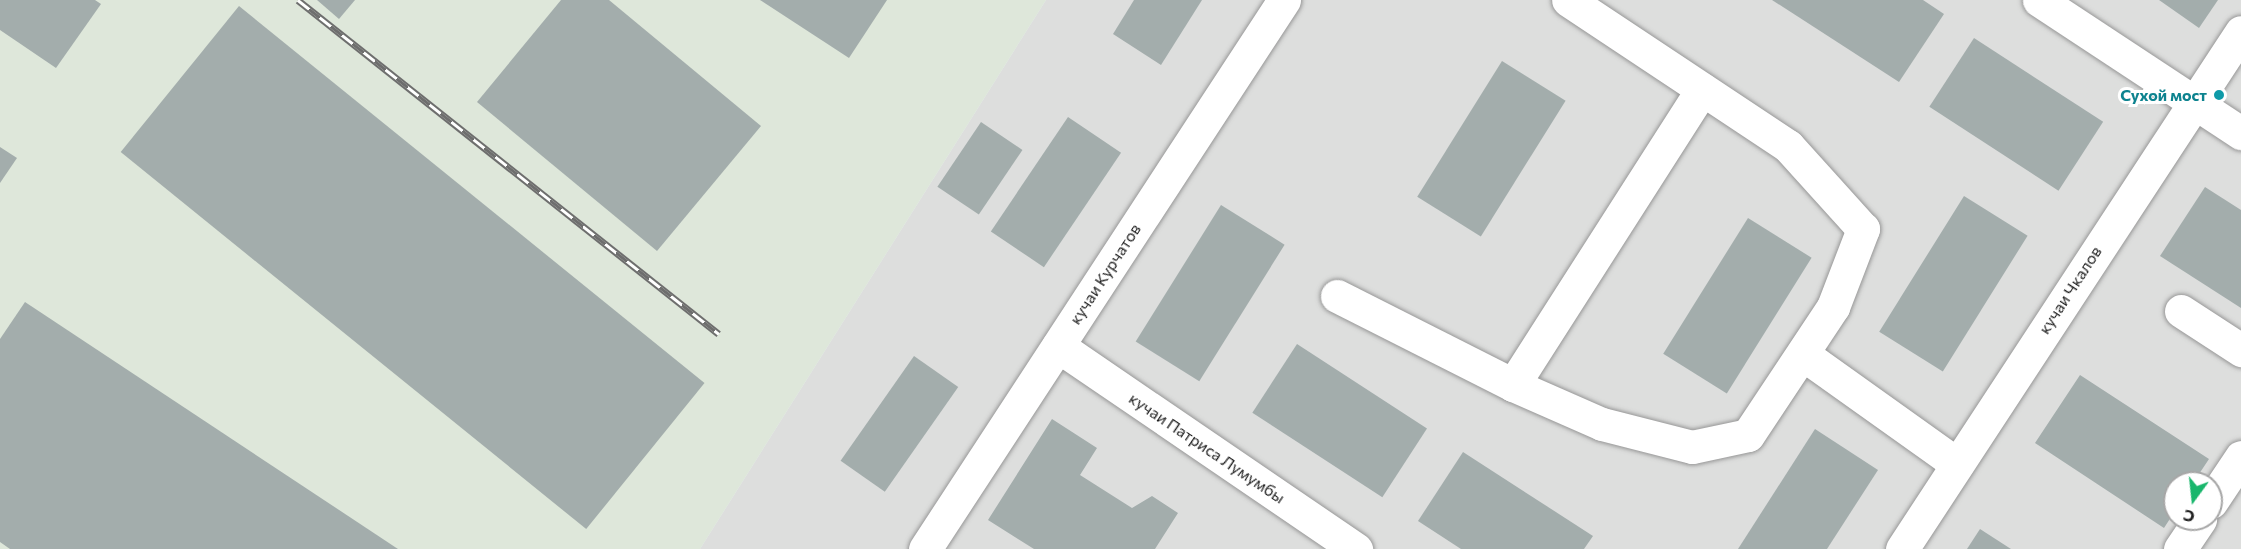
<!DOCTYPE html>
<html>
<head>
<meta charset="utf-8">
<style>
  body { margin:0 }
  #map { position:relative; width:2241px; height:549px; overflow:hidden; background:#e7edef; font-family:Commissioner,sans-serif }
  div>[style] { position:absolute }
  .residential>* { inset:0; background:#dddedd }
  .industrial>* { inset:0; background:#dee7da }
  .building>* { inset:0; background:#a3adac; transform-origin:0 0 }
  .roads { filter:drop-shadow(0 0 2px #979797) drop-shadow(0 0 2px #979797) }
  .minor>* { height:33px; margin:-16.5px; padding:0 16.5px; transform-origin:16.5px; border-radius:16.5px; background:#fff }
  .rail>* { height:7px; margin-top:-3.5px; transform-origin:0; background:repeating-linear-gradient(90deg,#fff 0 14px,#6e6e6e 0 28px); box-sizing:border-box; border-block:2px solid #6e6e6e }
  .dots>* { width:16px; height:16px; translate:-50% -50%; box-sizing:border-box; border:3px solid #fff; border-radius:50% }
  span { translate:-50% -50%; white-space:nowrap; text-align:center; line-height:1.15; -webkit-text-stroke:6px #fff; paint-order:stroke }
  .culture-label { font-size:16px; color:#0d838f; font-weight:700 }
  .right { translate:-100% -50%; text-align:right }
  .street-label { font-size:16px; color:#202020 }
  .north { position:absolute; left:2163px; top:471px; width:60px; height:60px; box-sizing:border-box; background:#fff; border:2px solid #a6a6a6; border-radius:50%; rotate:195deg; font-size:16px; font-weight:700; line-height:24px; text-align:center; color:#202020 }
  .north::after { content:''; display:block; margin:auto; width:21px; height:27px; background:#19b66c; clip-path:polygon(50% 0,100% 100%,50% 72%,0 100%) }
</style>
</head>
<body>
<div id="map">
  <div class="residential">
    <div style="clip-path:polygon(evenodd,1046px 0,2241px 0,2241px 549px,700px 549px,1046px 0,2175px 483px,2211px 483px,2211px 519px,2175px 519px,2175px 483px)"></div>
  </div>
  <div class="industrial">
    <div style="clip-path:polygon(0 0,1046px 0,700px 549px,0 549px)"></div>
  </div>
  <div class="building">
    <div style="clip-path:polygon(0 0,95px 0,101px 4px,56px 68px,0 30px)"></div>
    <div style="clip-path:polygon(317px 0,355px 0,339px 19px)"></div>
    <div style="clip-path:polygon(561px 0,609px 0,761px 126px,657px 251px,477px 102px)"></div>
    <div style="clip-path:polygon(760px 0,887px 0,849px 58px)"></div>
    <div style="clip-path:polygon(1134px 0,1202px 0,1161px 65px,1113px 34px)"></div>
    <div style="clip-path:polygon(1772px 0,1923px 0,1944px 14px,1899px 82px)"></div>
    <div style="clip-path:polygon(2159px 0,2218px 0,2199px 28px)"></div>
    <div style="left:239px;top:6px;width:599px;height:188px;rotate:39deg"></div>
    <div style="left:1974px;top:38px;width:154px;height:82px;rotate:33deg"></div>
    <div style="left:1502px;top:61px;width:75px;height:160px;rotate:32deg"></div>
    <div style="left:1068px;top:117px;width:64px;height:138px;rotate:34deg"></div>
    <div style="left:981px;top:122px;width:50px;height:78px;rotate:34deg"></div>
    <div style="clip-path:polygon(0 147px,17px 158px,0 183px)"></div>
    <div style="clip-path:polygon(2205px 187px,2241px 210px,2241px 308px,2160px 256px)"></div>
    <div style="left:1964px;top:196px;width:75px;height:160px;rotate:32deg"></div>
    <div style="left:1221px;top:205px;width:75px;height:161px;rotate:32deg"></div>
    <div style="left:1748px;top:218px;width:75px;height:160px;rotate:32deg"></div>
    <div style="clip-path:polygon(25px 302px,398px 549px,10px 549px,0 542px,0 339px)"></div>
    <div style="left:1297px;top:344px;width:155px;height:82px;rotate:33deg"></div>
    <div style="left:914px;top:356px;width:54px;height:128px;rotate:35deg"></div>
    <div style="clip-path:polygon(2080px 375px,2209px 459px,2193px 483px,2175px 483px,2175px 511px,2164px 528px,2035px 443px)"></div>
    <div style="clip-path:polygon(1052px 419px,1097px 448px,1080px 475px,1132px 508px,1152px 496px,1178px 513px,1155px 549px,1034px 549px,988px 520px)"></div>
    <div style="clip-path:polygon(1815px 429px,1878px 470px,1827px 549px,1738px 549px)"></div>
    <div style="clip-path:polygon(1463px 452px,1593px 536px,1584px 549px,1461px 549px,1418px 521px)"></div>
    <div style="clip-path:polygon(1980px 529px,2011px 549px,1967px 549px)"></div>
  </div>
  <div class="roads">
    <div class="minor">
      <div style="left:2039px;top:0;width:242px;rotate:33.4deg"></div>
      <div style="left:1337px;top:296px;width:197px;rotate:26.8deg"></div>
      <div style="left:1513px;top:385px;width:97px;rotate:23.7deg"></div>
      <div style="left:1602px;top:424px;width:93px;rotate:14.3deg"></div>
      <div style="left:1692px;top:447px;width:57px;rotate:-12.1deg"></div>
      <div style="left:1748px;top:435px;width:154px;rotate:-56.4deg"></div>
      <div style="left:1833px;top:307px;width:84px;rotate:-69deg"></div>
      <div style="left:1863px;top:229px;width:112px;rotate:-132.1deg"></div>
      <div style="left:1788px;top:146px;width:264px;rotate:-146.4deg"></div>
      <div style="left:2181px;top:311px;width:72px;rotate:33deg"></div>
      <div style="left:1058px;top:346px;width:361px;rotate:34.3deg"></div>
      <div style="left:1804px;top:355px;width:188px;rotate:35.5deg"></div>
      <div style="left:1513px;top:385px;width:351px;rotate:-57.4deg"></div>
      <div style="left:2211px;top:502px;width:54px;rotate:-56.3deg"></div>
      <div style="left:925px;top:549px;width:656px;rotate:-56.82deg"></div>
      <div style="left:1902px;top:549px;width:618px;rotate:-56.75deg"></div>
      <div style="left:2180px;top:549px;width:36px;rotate:-56deg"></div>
    </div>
  </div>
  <div class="rail">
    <div style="left:298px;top:0;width:537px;rotate:38.43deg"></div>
  </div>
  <div class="dots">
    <div style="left:2219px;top:95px;background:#0f9aa8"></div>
  </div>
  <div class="culture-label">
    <span class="right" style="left:2207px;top:95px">Сухой мост</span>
  </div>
  <div class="street-label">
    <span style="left:1105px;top:274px;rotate:-57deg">кучаи Курчатов</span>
    <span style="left:2070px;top:290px;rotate:-57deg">кучаи Чкалов</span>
    <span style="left:1207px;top:448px;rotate:34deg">кучаи Патриса Лумумбы</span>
  </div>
  <div class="north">С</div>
</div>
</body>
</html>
